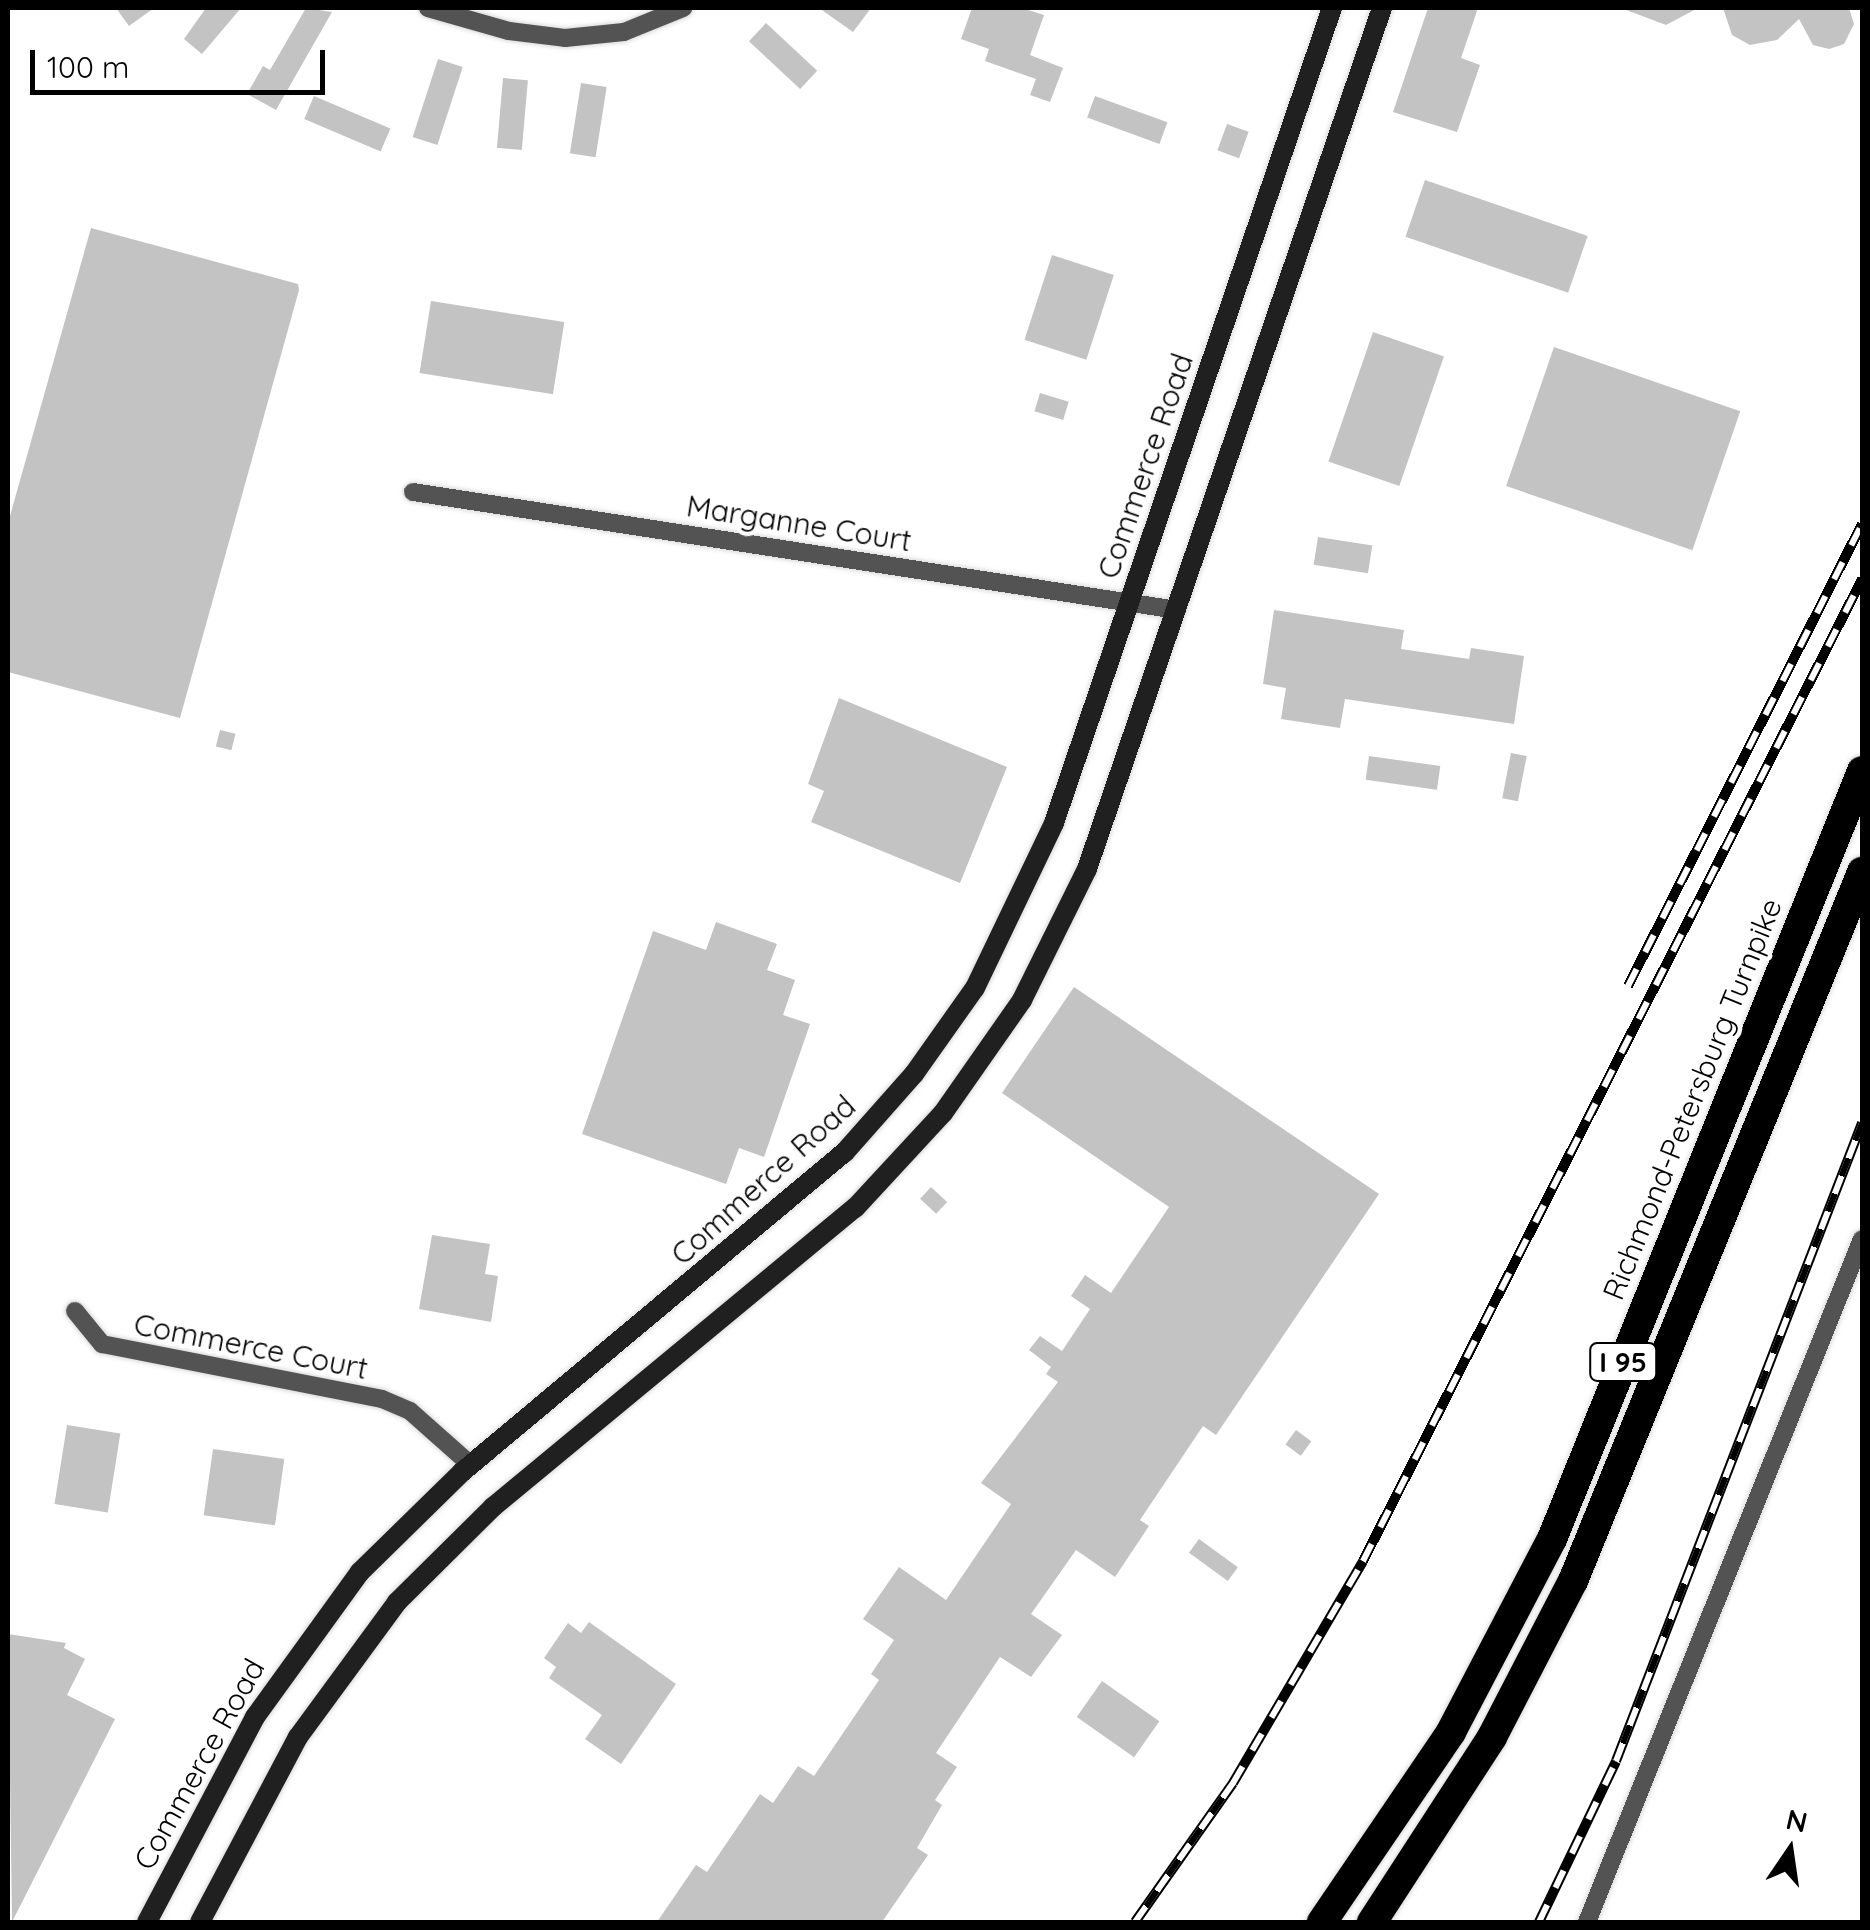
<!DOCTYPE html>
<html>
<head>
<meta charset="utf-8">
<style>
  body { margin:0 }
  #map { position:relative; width:1870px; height:1930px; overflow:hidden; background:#fff; font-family:Quicksand,sans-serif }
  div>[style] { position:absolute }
  .building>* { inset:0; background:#c3c3c3; transform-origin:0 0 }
  .roads { filter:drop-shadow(0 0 2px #dbdbdb) drop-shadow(0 0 2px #dbdbdb) }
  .street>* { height:18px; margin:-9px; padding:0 9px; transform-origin:9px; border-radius:9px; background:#535353 }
  .secondary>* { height:20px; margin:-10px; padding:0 10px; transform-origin:10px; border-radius:10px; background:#202020 }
  .highway>* { height:30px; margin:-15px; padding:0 15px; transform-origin:15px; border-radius:15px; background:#000 }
  .rail>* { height:10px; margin-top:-5px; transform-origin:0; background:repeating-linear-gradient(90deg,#fff 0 19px,#000 0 38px); box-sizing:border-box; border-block:2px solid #000 }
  span { translate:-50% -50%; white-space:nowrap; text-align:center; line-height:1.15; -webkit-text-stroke:9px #fff; paint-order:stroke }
  .shield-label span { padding:2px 8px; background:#fff; border:2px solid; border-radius:8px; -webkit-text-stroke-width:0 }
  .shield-label { font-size:28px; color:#000; font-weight:700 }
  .street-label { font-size:30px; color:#000 }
  .frame { position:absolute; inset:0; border:10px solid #000; pointer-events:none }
  .north { position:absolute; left:1740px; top:1800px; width:100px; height:100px; -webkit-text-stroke:8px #fff; paint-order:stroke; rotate:13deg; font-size:28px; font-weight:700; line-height:40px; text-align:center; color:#000 }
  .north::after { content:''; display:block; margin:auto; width:35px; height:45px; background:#000; clip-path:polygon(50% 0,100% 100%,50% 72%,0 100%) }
  .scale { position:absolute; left:30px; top:50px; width:295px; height:45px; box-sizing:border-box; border:5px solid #000; border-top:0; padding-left:12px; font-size:30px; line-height:35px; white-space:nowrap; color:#000; -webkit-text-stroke:8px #fff; paint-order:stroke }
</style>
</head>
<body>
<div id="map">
  <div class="building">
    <div style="clip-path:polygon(116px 8px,154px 8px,129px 26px)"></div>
    <div style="clip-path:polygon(206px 8px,241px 8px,202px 54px,184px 39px)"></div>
    <div style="clip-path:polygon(306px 8px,332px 12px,276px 110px,247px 94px,263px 66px,270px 70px)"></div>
    <div style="clip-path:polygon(819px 8px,871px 8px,853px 32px)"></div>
    <div style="clip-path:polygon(972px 8px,1022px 8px,1044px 15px,1030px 55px,1063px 68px,1050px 102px,1030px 95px,1036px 79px,985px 61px,989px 49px,961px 39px)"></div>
    <div style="clip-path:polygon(1428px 8px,1478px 8px,1461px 58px,1480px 65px,1457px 132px,1393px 112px)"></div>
    <div style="clip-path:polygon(1621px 8px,1698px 8px,1666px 25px)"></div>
    <div style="clip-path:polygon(1723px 8px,1849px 8px,1854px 24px,1844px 44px,1829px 49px,1813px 45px,1799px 19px,1777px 40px,1750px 45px,1732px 35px)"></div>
    <div style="left:766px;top:23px;width:70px;height:25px;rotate:43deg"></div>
    <div style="left:438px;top:59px;width:26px;height:82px;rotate:18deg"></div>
    <div style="left:503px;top:78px;width:25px;height:70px;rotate:5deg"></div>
    <div style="left:581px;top:83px;width:26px;height:71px;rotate:9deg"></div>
    <div style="left:314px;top:96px;width:83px;height:25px;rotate:23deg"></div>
    <div style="left:1095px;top:96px;width:77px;height:23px;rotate:20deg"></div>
    <div style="left:1227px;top:124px;width:23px;height:28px;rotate:20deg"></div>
    <div style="left:1425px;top:180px;width:172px;height:60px;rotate:19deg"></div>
    <div style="clip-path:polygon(91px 228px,298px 284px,299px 290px,180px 718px,8px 672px,8px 523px)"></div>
    <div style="left:1052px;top:255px;width:65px;height:89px;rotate:18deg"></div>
    <div style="left:431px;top:301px;width:135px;height:73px;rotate:9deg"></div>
    <div style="left:1373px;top:332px;width:75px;height:137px;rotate:19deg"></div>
    <div style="left:1554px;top:347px;width:197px;height:147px;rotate:19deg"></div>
    <div style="left:1040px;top:393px;width:30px;height:19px;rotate:17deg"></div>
    <div style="left:1318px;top:537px;width:55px;height:28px;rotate:9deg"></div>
    <div style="clip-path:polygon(1274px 610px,1404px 630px,1401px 649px,1469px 659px,1471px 648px,1524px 656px,1514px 724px,1345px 699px,1340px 728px,1281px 719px,1286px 688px,1263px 684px)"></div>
    <div style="clip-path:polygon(839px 698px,1007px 767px,960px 883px,811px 822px,824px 791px,808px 784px)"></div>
    <div style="left:220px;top:730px;width:16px;height:17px;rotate:14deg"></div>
    <div style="left:1511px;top:753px;width:16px;height:46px;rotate:11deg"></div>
    <div style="left:1369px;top:756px;width:72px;height:24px;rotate:8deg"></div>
    <div style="clip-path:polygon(716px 922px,777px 944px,767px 970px,795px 980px,783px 1015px,810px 1024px,764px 1157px,739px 1148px,726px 1184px,582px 1134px,653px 931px,706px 950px)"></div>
    <div style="clip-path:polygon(1074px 987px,1379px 1194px,1216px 1435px,1203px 1426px,1140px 1520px,1149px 1526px,1115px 1577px,1076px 1550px,1031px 1614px,1062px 1635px,1031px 1677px,1000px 1657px,936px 1753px,957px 1767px,935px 1800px,942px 1805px,917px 1848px,928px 1855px,882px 1922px,657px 1922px,696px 1865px,707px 1872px,760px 1794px,773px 1803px,798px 1766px,814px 1776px,879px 1680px,871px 1674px,894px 1640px,863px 1619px,899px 1567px,946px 1600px,1011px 1504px,981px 1483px,1058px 1382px,1046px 1374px,1051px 1367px,1029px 1350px,1040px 1336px,1062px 1351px,1090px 1309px,1071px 1296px,1085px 1275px,1111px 1293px,1169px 1207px,1002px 1093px)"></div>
    <div style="left:931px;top:1187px;width:22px;height:16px;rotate:43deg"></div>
    <div style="clip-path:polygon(432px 1235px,490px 1244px,485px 1274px,498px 1276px,491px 1322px,419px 1309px)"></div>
    <div style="left:67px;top:1425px;width:54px;height:80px;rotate:9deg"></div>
    <div style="left:1296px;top:1430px;width:19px;height:18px;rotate:36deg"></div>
    <div style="left:213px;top:1449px;width:72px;height:67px;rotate:8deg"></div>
    <div style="left:1199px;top:1539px;width:48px;height:17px;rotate:36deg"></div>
    <div style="clip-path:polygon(589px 1622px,676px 1684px,621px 1764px,585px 1739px,602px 1715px,549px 1678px,556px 1667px,544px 1658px,568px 1623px,581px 1633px)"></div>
    <div style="clip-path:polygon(8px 1634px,66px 1643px,64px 1648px,85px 1659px,67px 1695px,115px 1719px,12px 1922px)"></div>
    <div style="left:1102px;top:1681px;width:70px;height:44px;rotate:35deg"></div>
  </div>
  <div class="roads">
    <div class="street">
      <div style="left:428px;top:8px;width:84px;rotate:15.9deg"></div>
      <div style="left:509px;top:31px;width:56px;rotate:7.1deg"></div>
      <div style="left:565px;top:38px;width:59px;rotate:-5.8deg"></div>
      <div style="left:624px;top:32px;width:64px;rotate:-22.1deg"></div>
      <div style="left:413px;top:492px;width:773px;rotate:8.78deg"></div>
      <div style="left:75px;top:1311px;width:43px;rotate:50.7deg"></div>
      <div style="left:102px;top:1344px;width:285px;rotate:11.1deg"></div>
      <div style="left:382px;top:1399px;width:30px;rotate:23deg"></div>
      <div style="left:410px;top:1411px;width:81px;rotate:41.5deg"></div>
      <div style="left:1587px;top:1922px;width:736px;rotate:-68.07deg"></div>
    </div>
    <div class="secondary">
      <div style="left:147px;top:1922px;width:232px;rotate:-62.2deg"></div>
      <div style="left:255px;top:1717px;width:179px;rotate:-54.1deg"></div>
      <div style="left:360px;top:1572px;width:143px;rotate:-44.4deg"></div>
      <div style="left:462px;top:1472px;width:498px;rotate:-39.9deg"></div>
      <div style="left:844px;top:1153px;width:106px;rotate:-48.5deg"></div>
      <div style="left:914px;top:1074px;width:105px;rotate:-54.7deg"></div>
      <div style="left:975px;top:988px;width:183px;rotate:-64.4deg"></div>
      <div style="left:1054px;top:823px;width:861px;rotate:-71.17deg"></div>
      <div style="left:200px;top:1922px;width:209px;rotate:-62.1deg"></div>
      <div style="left:298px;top:1737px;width:167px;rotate:-53.7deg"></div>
      <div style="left:397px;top:1602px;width:135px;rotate:-44.7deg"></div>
      <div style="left:493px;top:1507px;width:470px;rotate:-39.6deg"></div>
      <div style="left:855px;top:1208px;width:129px;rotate:-47.2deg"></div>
      <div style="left:943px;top:1113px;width:138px;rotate:-55deg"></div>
      <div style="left:1022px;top:1000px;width:146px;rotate:-63.6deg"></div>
      <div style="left:1087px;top:869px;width:910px;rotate:-71.09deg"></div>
    </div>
    <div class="highway">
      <div style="left:1322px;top:1922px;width:230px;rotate:-55.8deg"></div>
      <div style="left:1451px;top:1732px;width:218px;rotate:-62.4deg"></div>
      <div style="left:1552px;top:1539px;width:828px;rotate:-68.02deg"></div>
      <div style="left:1372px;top:1922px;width:221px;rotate:-57deg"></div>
      <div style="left:1492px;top:1737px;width:176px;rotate:-62.6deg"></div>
      <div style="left:1573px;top:1581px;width:766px;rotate:-67.82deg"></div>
    </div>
  </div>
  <div class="rail">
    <div style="left:1628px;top:986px;width:518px;rotate:-63.14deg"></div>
    <div style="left:1135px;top:1922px;width:170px;rotate:-54.8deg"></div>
    <div style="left:1233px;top:1783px;width:257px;rotate:-59.6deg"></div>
    <div style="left:1363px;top:1561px;width:1102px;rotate:-63.06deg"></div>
    <div style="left:1539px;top:1922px;width:178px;rotate:-64.4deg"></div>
    <div style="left:1616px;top:1761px;width:684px;rotate:-68.91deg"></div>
  </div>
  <div class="shield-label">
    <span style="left:1623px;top:1362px">I 95</span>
  </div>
  <div class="street-label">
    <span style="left:1145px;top:466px;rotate:-71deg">Commerce Road</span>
    <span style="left:799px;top:523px;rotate:9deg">Marganne Court</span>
    <span style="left:1692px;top:1099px;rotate:-68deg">Richmond-Petersburg Turnpike</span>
    <span style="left:763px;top:1180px;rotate:-42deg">Commerce Road</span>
    <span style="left:251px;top:1346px;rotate:11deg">Commerce Court</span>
    <span style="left:199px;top:1764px;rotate:-61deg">Commerce Road</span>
  </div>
  <div class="frame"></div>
  <div class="north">N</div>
  <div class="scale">100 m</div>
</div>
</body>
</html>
